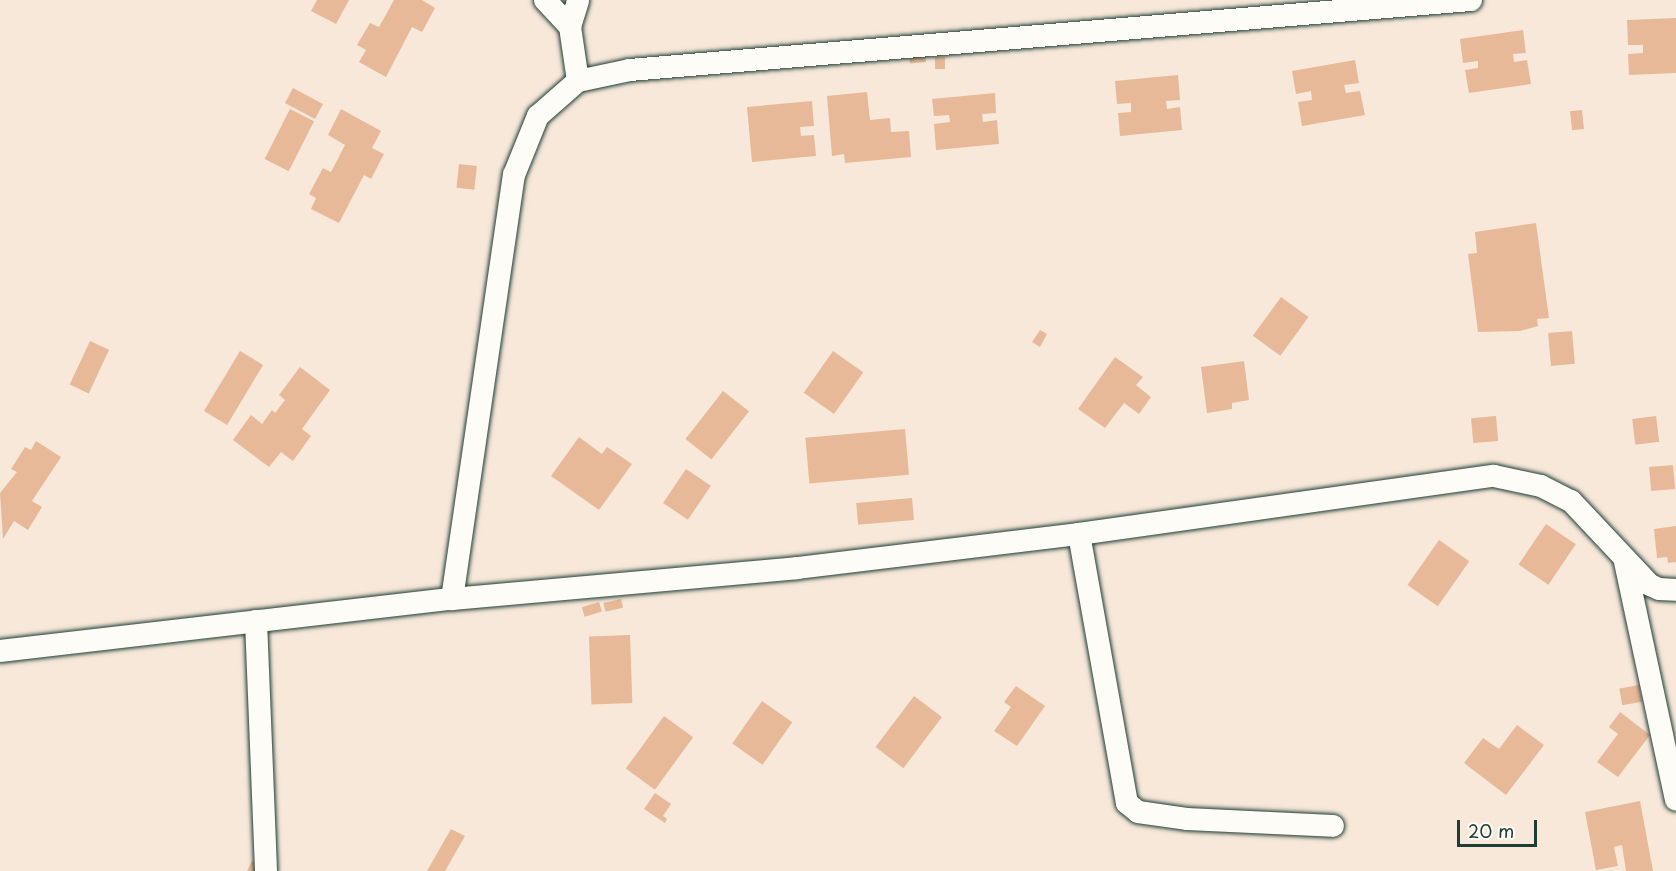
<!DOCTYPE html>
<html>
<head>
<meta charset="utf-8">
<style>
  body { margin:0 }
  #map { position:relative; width:1676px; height:871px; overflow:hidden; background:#f7e8da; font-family:"Playpen Sans",sans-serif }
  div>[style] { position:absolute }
  .building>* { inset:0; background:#e8b998; transform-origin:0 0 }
  .roads { filter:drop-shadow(0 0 2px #1f3d34) drop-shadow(0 0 2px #1f3d34) }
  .street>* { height:22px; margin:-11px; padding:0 11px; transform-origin:11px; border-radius:11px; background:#fdfcf7 }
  span { translate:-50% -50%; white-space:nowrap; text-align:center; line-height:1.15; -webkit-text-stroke:6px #fdfcf7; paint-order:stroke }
  .scale { position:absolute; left:1457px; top:820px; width:80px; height:27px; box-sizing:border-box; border:3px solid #1f3d34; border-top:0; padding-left:8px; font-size:18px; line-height:21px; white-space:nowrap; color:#1f3d34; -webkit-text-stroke:4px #fdfcf7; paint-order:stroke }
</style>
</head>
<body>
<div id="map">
  <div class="building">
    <div style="clip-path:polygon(317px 0,349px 0,336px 24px,311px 11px)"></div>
    <div style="clip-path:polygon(394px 0,422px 0,435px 8px,422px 32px,412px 27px,386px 77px,359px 62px,366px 50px,357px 45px,370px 23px,379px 27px)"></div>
    <div style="clip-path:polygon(1676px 18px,1676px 73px,1629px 75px,1628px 54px,1643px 53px,1643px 45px,1628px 45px,1627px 20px)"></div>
    <div style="clip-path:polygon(1523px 30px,1526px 53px,1513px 54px,1514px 62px,1527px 60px,1531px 84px,1469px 93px,1465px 70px,1478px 68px,1478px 61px,1463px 63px,1460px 39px)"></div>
    <div style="left:925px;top:53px;width:9px;height:16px;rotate:84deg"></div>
    <div style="left:935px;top:57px;width:10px;height:12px"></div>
    <div style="clip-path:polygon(1355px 60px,1359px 83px,1344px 85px,1346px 93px,1360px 91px,1365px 115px,1302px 126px,1298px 102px,1312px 100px,1311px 91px,1296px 94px,1292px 71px)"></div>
    <div style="clip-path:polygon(1178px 75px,1180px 100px,1166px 101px,1167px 109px,1180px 107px,1182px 130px,1120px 136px,1118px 113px,1131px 112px,1131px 103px,1117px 104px,1115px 81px)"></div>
    <div style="left:293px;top:88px;width:34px;height:17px;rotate:28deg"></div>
    <div style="clip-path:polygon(867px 92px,870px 120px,890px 118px,891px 132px,909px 131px,911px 157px,845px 163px,844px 154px,832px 156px,827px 96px)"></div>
    <div style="clip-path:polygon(995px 93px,996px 113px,982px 114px,983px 122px,997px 120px,999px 144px,936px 150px,934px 124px,950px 122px,949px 115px,934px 116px,932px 99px)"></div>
    <div style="clip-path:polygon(812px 101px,814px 126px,800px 127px,801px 136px,814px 135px,816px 156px,752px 162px,747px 107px)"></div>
    <div style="left:290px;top:109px;width:27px;height:56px;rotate:27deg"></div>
    <div style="clip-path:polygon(341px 109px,381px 131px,372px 148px,384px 154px,371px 179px,364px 175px,339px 223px,311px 209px,316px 198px,309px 194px,323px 168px,331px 172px,345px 145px,328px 135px)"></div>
    <div style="left:1582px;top:110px;width:19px;height:12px;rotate:84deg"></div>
    <div style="left:459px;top:164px;width:18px;height:24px;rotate:6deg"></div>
    <div style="clip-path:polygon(1536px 223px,1549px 318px,1537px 319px,1538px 326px,1520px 331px,1478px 332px,1468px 254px,1477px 253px,1475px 232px)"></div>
    <div style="left:1281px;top:297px;width:34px;height:48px;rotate:36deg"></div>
    <div style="clip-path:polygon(1040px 330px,1047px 334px,1040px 347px,1032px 342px)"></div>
    <div style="left:1572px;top:331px;width:33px;height:24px;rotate:85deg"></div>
    <div style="left:90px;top:341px;width:21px;height:48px;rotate:25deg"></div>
    <div style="left:240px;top:351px;width:27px;height:70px;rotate:31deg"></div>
    <div style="left:833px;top:351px;width:37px;height:51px;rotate:35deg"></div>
    <div style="clip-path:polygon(1115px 357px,1143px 377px,1136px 385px,1151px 397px,1139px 414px,1124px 403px,1105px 428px,1078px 409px)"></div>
    <div style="clip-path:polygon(1244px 361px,1249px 400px,1232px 403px,1232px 409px,1207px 413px,1201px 367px)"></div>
    <div style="clip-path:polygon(300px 367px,330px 390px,302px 429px,311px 436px,293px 461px,281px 452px,269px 467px,233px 440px,251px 415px,262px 424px,272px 410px,275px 413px,285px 400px,279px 395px)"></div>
    <div style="left:723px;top:391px;width:33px;height:61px;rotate:38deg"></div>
    <div style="left:1496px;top:416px;width:25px;height:25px;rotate:85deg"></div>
    <div style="left:1656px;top:416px;width:26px;height:24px;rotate:83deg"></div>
    <div style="left:905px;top:429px;width:46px;height:100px;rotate:85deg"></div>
    <div style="clip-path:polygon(579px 437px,602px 454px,607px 447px,632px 464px,599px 510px,551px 476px)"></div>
    <div style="clip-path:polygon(36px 441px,61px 457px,32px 501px,42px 507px,28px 530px,14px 521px,3px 539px,0 493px,17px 472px,11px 469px,25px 447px,31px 450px)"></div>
    <div style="left:1673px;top:465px;width:24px;height:24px;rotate:85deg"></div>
    <div style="left:686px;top:469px;width:30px;height:41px;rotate:34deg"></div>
    <div style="left:912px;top:498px;width:22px;height:56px;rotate:85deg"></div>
    <div style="left:1546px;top:524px;width:36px;height:49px;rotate:34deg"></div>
    <div style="clip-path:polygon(1676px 526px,1676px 562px,1668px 563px,1667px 557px,1657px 558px,1654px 529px)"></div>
    <div style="left:1439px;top:540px;width:37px;height:55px;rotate:35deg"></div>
    <div style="left:621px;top:599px;width:9px;height:18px;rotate:77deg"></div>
    <div style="left:599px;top:602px;width:10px;height:18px;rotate:73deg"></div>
    <div style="left:630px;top:635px;width:68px;height:41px;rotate:88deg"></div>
    <div style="left:1639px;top:685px;width:17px;height:20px;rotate:80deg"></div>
    <div style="clip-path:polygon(1016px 686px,1045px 706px,1017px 746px,994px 731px,1011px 707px,1004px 702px)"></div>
    <div style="left:914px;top:696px;width:35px;height:64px;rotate:37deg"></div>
    <div style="left:762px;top:701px;width:37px;height:52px;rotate:35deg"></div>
    <div style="clip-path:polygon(1620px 712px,1650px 735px,1618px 777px,1597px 762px,1618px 734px,1609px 727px)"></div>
    <div style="left:664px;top:716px;width:36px;height:65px;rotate:36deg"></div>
    <div style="clip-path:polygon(1517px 725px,1544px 745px,1506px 795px,1464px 763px,1483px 738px,1499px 749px)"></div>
    <div style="clip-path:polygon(655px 793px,671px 804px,663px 816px,667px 819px,665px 823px,644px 809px)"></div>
    <div style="clip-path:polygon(1640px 801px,1653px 871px,1626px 871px,1622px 845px,1614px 847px,1618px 866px,1596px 870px,1585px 812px)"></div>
    <div style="clip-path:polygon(451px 829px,465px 836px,445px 871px,427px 871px)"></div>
    <div style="clip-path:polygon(252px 861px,265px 868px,263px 871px,247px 871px)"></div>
  </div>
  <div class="roads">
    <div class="street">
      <div style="left:545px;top:0;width:37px;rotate:47deg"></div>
      <div style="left:578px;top:81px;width:55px;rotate:-98.4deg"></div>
      <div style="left:570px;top:27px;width:28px;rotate:-73deg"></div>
      <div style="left:1079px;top:534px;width:273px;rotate:79.9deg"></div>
      <div style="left:1127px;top:803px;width:14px;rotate:39deg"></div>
      <div style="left:1138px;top:812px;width:49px;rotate:8.1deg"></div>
      <div style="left:1187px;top:819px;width:146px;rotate:2.7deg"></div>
      <div style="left:1625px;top:562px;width:243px;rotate:77.9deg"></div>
      <div style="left:452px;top:599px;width:429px;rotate:-81.7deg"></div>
      <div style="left:514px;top:175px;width:64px;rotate:-67.9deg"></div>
      <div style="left:538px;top:116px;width:53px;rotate:-41.2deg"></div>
      <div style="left:578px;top:81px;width:53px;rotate:-11.9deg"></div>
      <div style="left:630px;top:70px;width:844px;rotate:-4.76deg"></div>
      <div style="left:256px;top:621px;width:250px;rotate:87.7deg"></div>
      <div style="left:0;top:651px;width:455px;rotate:-6.6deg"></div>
      <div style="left:452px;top:599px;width:346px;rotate:-5.1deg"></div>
      <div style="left:797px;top:568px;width:284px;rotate:-6.9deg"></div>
      <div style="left:1079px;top:534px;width:419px;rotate:-8deg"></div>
      <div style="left:1494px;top:476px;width:48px;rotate:12deg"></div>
      <div style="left:1541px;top:486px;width:34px;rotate:27deg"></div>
      <div style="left:1571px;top:501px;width:115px;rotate:46.8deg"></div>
      <div style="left:1650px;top:585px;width:10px;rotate:24deg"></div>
      <div style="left:1659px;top:589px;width:17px;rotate:3deg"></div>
    </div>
  </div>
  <div class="scale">20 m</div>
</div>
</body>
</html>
